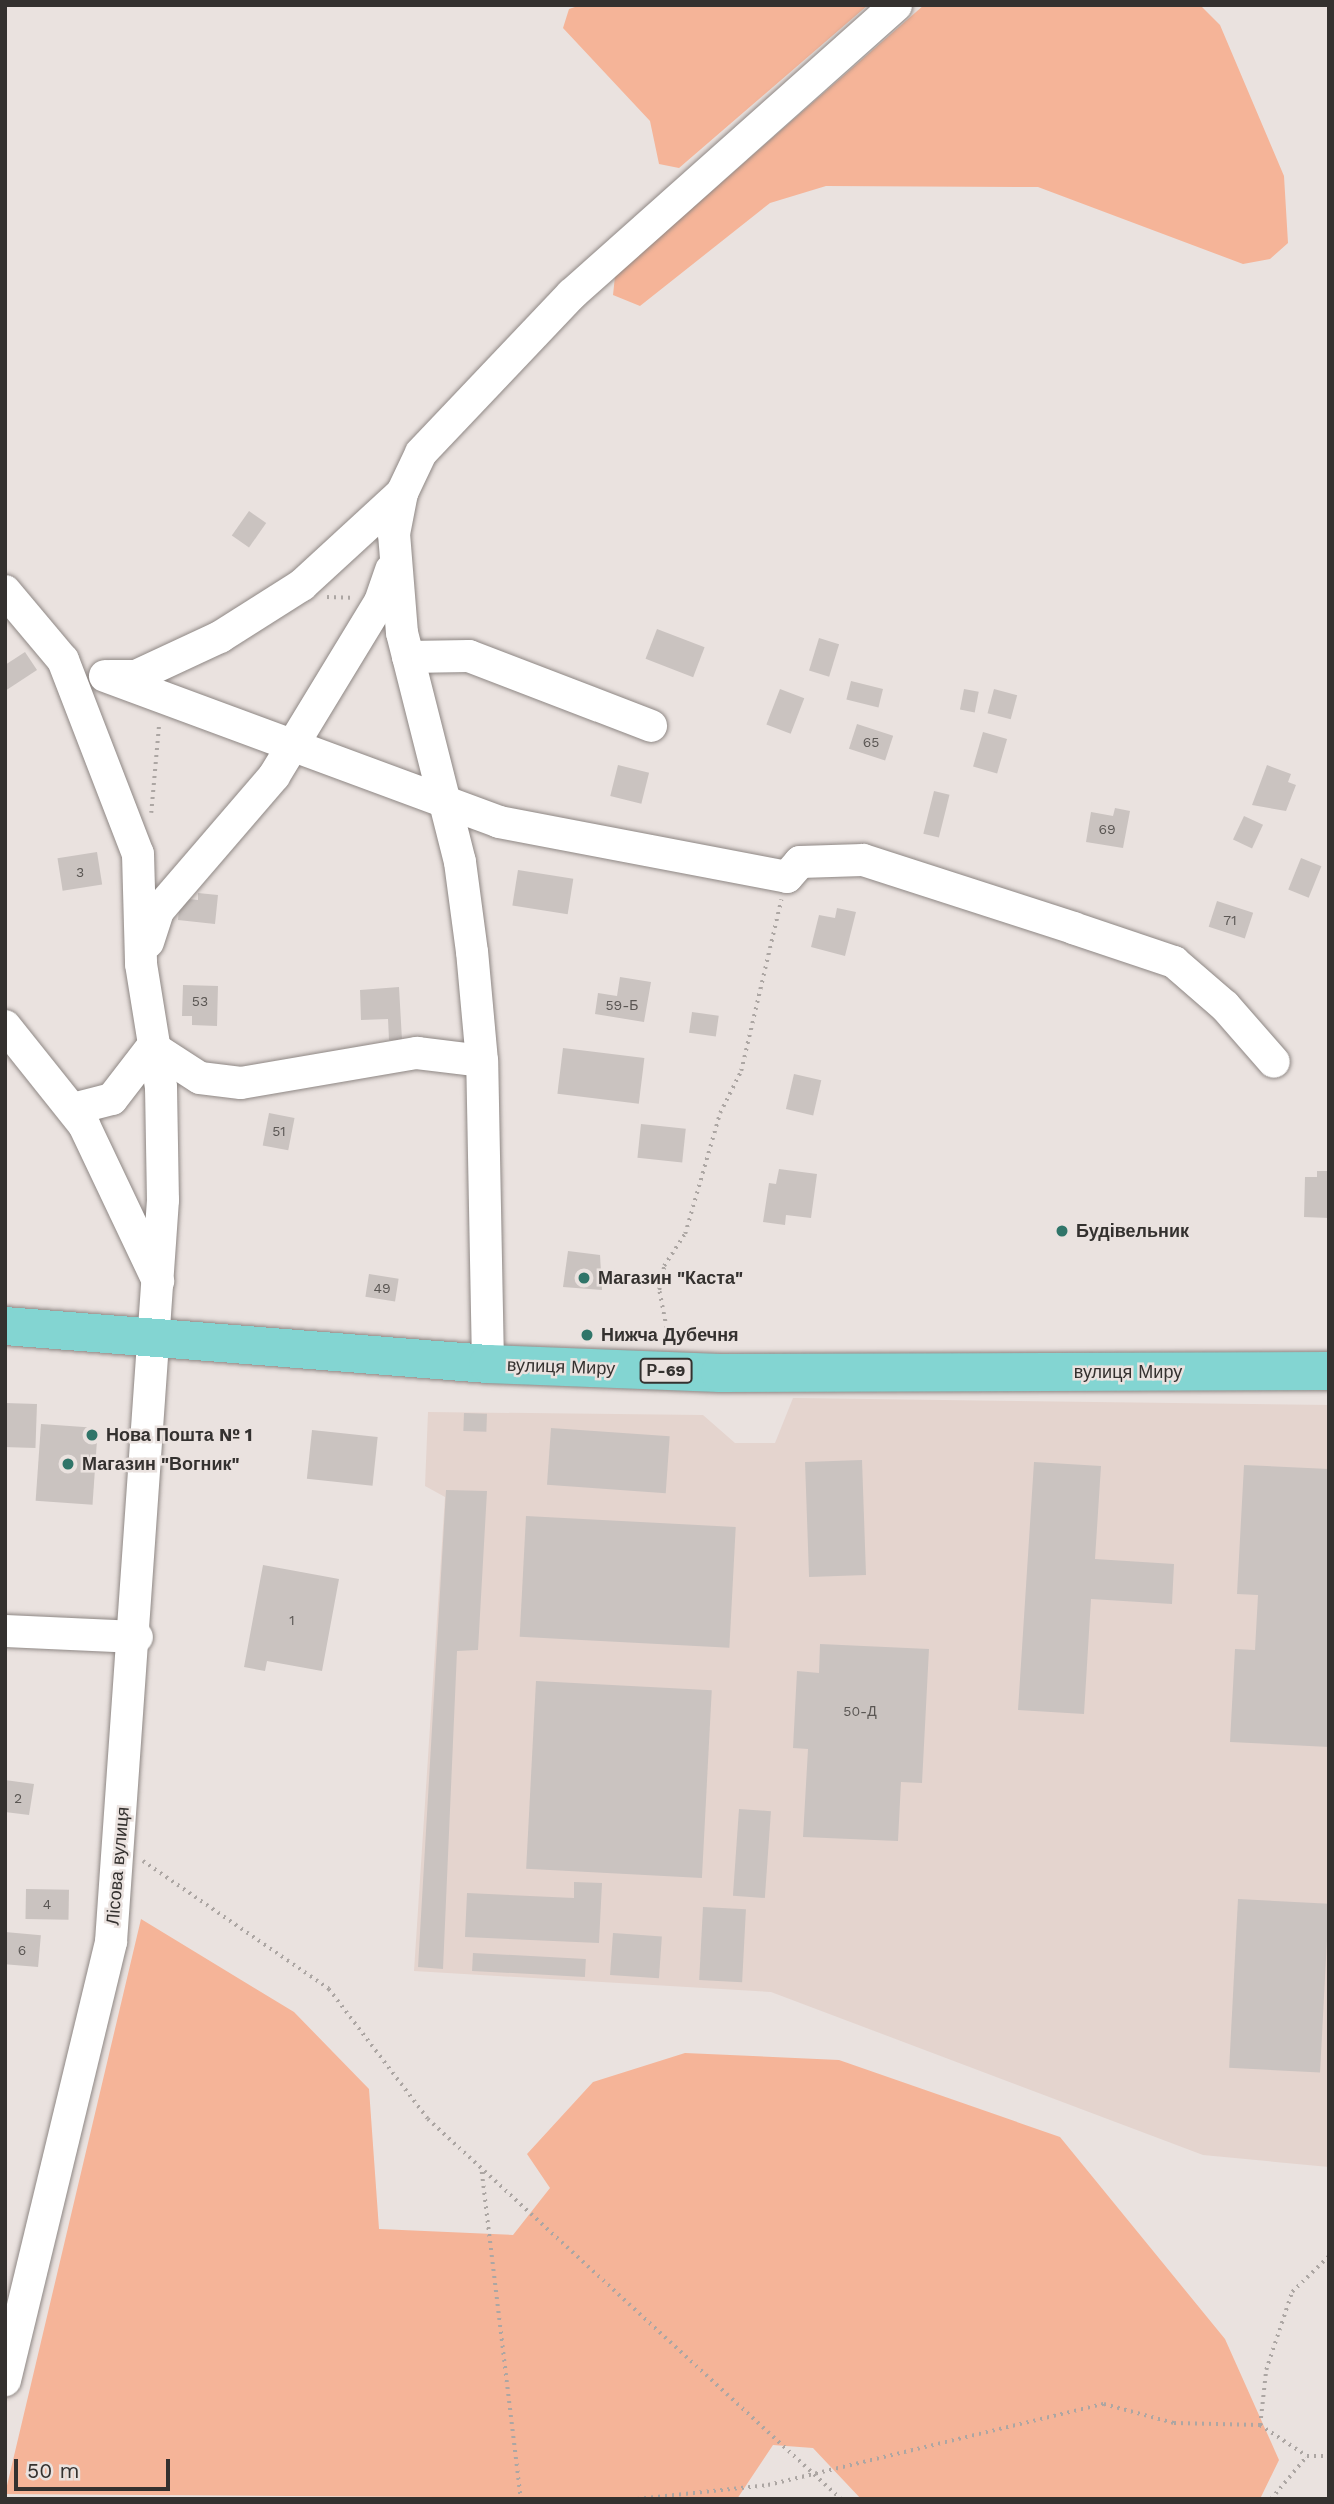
<!DOCTYPE html>
<html>
<head>
<meta charset="utf-8">
<style>
  body { margin:0 }
  #map { position:relative; width:1334px; height:2504px; overflow:hidden; background:#eae2df; font-family:"Work Sans",sans-serif }
  div>[style] { position:absolute }
  .built>* { inset:0; background:#e4d4ce }
  .green>* { inset:0; background:#f5b498 }
  .building>* { inset:0; background:#cac3c0; transform-origin:0 0 }
  .path>* { height:3.5px; margin-top:-1.75px; transform-origin:0; background:repeating-linear-gradient(90deg,#aca6a3 0 2px,transparent 0 7px) }
  .roads { filter:drop-shadow(0 0 2px #8e8784) drop-shadow(0 0 2px #8e8784) }
  .minor>* { height:32px; margin:-16px; padding:0 16px; transform-origin:16px; border-radius:16px; background:#fff }
  .major>* { height:38px; margin:-19px; padding:0 19px; transform-origin:19px; border-radius:19px; background:#83d5d2 }
  .dots>* { width:19px; height:19px; translate:-50% -50%; box-sizing:border-box; border:4px solid #eae2df; border-radius:50% }
  span { translate:-50% -50%; white-space:nowrap; text-align:center; line-height:1.15; -webkit-text-stroke:5px #eae2df; paint-order:stroke }
  .number-label { font-size:14px; color:#5a5653 }
  .number-label span { -webkit-text-stroke-width:0 }
  .shield-label span { padding:2px 5px; background:#eae2df; border:2px solid; border-radius:5px; -webkit-text-stroke-width:0 }
  .shield-label { font-size:16px; color:#34312f; font-weight:700 }
  .poi-label { font-size:18px; color:#34312f; font-weight:700 }
  .left { translate:0 -50%; text-align:left }
  .street-label { font-size:18px; color:#34312f }
  .frame { position:absolute; inset:0; border:7px solid #34312f; pointer-events:none }
  .scale { position:absolute; left:14px; top:2459px; width:156px; height:32px; box-sizing:border-box; border:4px solid #34312f; border-top:0; padding-left:9px; font-size:21px; line-height:24px; white-space:nowrap; color:#34312f; -webkit-text-stroke:5px #eae2df; paint-order:stroke }
</style>
</head>
<body>
<div id="map">
  <div class="built">
    <div style="clip-path:polygon(793px 1398px,1329px 1405px,1329px 2167px,1203px 2155px,771px 1992px,414px 1971px,445px 1497px,425px 1486px,428px 1412px,703px 1415px,735px 1443px,775px 1443px)"></div>
  </div>
  <div class="green">
    <div style="clip-path:polygon(581px 5px,868px 5px,679px 168px,659px 164px,650px 121px,563px 28px,569px 9px)"></div>
    <div style="clip-path:polygon(924px 5px,1200px 5px,1220px 25px,1284px 176px,1288px 243px,1270px 259px,1243px 264px,1038px 187px,826px 186px,770px 203px,640px 306px,613px 295px,615px 276px)"></div>
    <div style="clip-path:polygon(141px 1919px,294px 2012px,369px 2089px,379px 2229px,513px 2235px,550px 2188px,527px 2154px,593px 2082px,685px 2053px,839px 2060px,1060px 2137px,1225px 2339px,1279px 2460px,1260px 2499px,861px 2499px,813px 2448px,773px 2445px,737px 2499px,5px 2494px)"></div>
  </div>
  <div class="building">
    <div style="left:249px;top:511px;width:21px;height:30px;rotate:35deg"></div>
    <div style="left:657px;top:629px;width:51px;height:32px;rotate:21deg"></div>
    <div style="left:819px;top:638px;width:21px;height:34px;rotate:17deg"></div>
    <div style="clip-path:polygon(25px 652px,37px 670px,5px 691px,5px 665px)"></div>
    <div style="left:851px;top:681px;width:33px;height:19px;rotate:14deg"></div>
    <div style="left:780px;top:689px;width:26px;height:38px;rotate:21deg"></div>
    <div style="left:964px;top:689px;width:15px;height:21px;rotate:11deg"></div>
    <div style="left:994px;top:689px;width:24px;height:25px;rotate:15deg"></div>
    <div style="left:857px;top:724px;width:38px;height:26px;rotate:18deg"></div>
    <div style="left:983px;top:732px;width:25px;height:36px;rotate:16deg"></div>
    <div style="left:618px;top:765px;width:32px;height:32px;rotate:14deg"></div>
    <div style="clip-path:polygon(1267px 765px,1291px 774px,1288px 782px,1296px 785px,1286px 811px,1252px 805px)"></div>
    <div style="left:934px;top:791px;width:16px;height:44px;rotate:14deg"></div>
    <div style="clip-path:polygon(1115px 808px,1130px 811px,1123px 848px,1086px 842px,1091px 812px,1113px 816px)"></div>
    <div style="left:1244px;top:816px;width:21px;height:26px;rotate:25deg"></div>
    <div style="left:97px;top:852px;width:33px;height:40px;rotate:81deg"></div>
    <div style="left:1301px;top:858px;width:22px;height:34px;rotate:22deg"></div>
    <div style="left:518px;top:870px;width:56px;height:36px;rotate:9deg"></div>
    <div style="clip-path:polygon(198px 893px,218px 895px,215px 924px,178px 920px,180px 898px,198px 900px)"></div>
    <div style="left:1217px;top:901px;width:38px;height:27px;rotate:18deg"></div>
    <div style="clip-path:polygon(837px 908px,856px 912px,845px 956px,811px 947px,819px 915px,835px 918px)"></div>
    <div style="clip-path:polygon(620px 977px,651px 982px,644px 1022px,595px 1014px,598px 993px,617px 996px)"></div>
    <div style="clip-path:polygon(183px 985px,218px 986px,217px 1026px,192px 1025px,192px 1016px,182px 1016px)"></div>
    <div style="clip-path:polygon(399px 987px,402px 1040px,389px 1040px,388px 1019px,361px 1020px,360px 990px)"></div>
    <div style="left:692px;top:1012px;width:27px;height:21px;rotate:8deg"></div>
    <div style="left:563px;top:1048px;width:82px;height:46px;rotate:7deg"></div>
    <div style="left:794px;top:1074px;width:28px;height:36px;rotate:13deg"></div>
    <div style="left:269px;top:1113px;width:26px;height:33px;rotate:11deg"></div>
    <div style="left:641px;top:1124px;width:45px;height:34px;rotate:6deg"></div>
    <div style="clip-path:polygon(779px 1169px,817px 1174px,811px 1218px,786px 1215px,785px 1225px,763px 1222px,769px 1183px,776px 1184px)"></div>
    <div style="clip-path:polygon(1317px 1171px,1329px 1171px,1329px 1218px,1304px 1217px,1305px 1177px,1317px 1177px)"></div>
    <div style="clip-path:polygon(568px 1251px,600px 1255px,602px 1290px,563px 1287px)"></div>
    <div style="left:369px;top:1274px;width:30px;height:23px;rotate:9deg"></div>
    <div style="left:5px;top:1403px;width:32px;height:44px;rotate:2deg"></div>
    <div style="left:464px;top:1413px;width:23px;height:18px;rotate:2deg"></div>
    <div style="left:41px;top:1424px;width:57px;height:77px;rotate:4deg"></div>
    <div style="left:551px;top:1428px;width:119px;height:57px;rotate:4deg"></div>
    <div style="left:312px;top:1430px;width:66px;height:49px;rotate:6deg"></div>
    <div style="left:862px;top:1460px;width:115px;height:57px;rotate:88deg"></div>
    <div style="clip-path:polygon(1034px 1462px,1101px 1466px,1095px 1559px,1174px 1564px,1172px 1604px,1091px 1599px,1084px 1714px,1018px 1710px)"></div>
    <div style="clip-path:polygon(1244px 1465px,1329px 1469px,1329px 1747px,1230px 1742px,1235px 1649px,1255px 1650px,1258px 1595px,1237px 1594px)"></div>
    <div style="clip-path:polygon(446px 1490px,487px 1491px,478px 1650px,457px 1651px,443px 1969px,418px 1967px)"></div>
    <div style="left:526px;top:1516px;width:210px;height:121px;rotate:3deg"></div>
    <div style="clip-path:polygon(263px 1565px,339px 1579px,322px 1671px,267px 1661px,265px 1671px,244px 1667px)"></div>
    <div style="clip-path:polygon(820px 1644px,929px 1649px,922px 1783px,901px 1782px,898px 1841px,803px 1837px,808px 1749px,793px 1748px,797px 1671px,819px 1673px)"></div>
    <div style="left:536px;top:1681px;width:176px;height:188px;rotate:3deg"></div>
    <div style="clip-path:polygon(5px 1780px,34px 1784px,29px 1815px,5px 1812px)"></div>
    <div style="left:739px;top:1809px;width:32px;height:87px;rotate:4deg"></div>
    <div style="clip-path:polygon(574px 1882px,602px 1883px,599px 1943px,465px 1937px,467px 1893px,574px 1898px)"></div>
    <div style="left:26px;top:1889px;width:43px;height:30px;rotate:1deg"></div>
    <div style="left:1238px;top:1899px;width:91px;height:169px;rotate:3deg"></div>
    <div style="left:703px;top:1907px;width:43px;height:73px;rotate:3deg"></div>
    <div style="left:5px;top:1932px;width:36px;height:32px;rotate:5deg"></div>
    <div style="left:613px;top:1933px;width:49px;height:42px;rotate:4deg"></div>
    <div style="left:473px;top:1953px;width:113px;height:18px;rotate:3deg"></div>
  </div>
  <div class="path">
    <div style="left:327px;top:597px;width:24px;rotate:2deg"></div>
    <div style="left:151px;top:813px;width:90px;rotate:-84.9deg"></div>
    <div style="left:669px;top:1342px;width:53px;rotate:-100.9deg"></div>
    <div style="left:659px;top:1290px;width:25px;rotate:-78deg"></div>
    <div style="left:664px;top:1266px;width:38px;rotate:-57deg"></div>
    <div style="left:685px;top:1234px;width:126px;rotate:-73.9deg"></div>
    <div style="left:720px;top:1113px;width:47px;rotate:-63.4deg"></div>
    <div style="left:741px;top:1071px;width:176px;rotate:-76.8deg"></div>
    <div style="left:143px;top:1861px;width:226px;rotate:34.5deg"></div>
    <div style="left:329px;top:1989px;width:163px;rotate:52.7deg"></div>
    <div style="left:428px;top:2119px;width:561px;rotate:42.62deg"></div>
    <div style="left:482px;top:2172px;width:329px;rotate:83.2deg"></div>
    <div style="left:1260px;top:2425px;width:55px;rotate:-83.8deg"></div>
    <div style="left:1266px;top:2370px;width:82px;rotate:-71.6deg"></div>
    <div style="left:1292px;top:2292px;width:52px;rotate:-44.2deg"></div>
    <div style="left:523px;top:2499px;width:112px"></div>
    <div style="left:637px;top:2499px;width:132px;rotate:-6.1deg"></div>
    <div style="left:768px;top:2485px;width:346px;rotate:-13.6deg"></div>
    <div style="left:1104px;top:2404px;width:73px;rotate:15.2deg"></div>
    <div style="left:1174px;top:2423px;width:86px;rotate:1.3deg"></div>
    <div style="left:1260px;top:2425px;width:56px;rotate:33.4deg"></div>
    <div style="left:1307px;top:2456px;width:22px"></div>
    <div style="left:1271px;top:2499px;width:56px;rotate:-50.1deg"></div>
  </div>
  <div class="roads">
    <div class="minor">
      <div style="left:5px;top:591px;width:90px;rotate:50deg"></div>
      <div style="left:63px;top:660px;width:208px;rotate:68.9deg"></div>
      <div style="left:138px;top:854px;width:110px;rotate:88.4deg"></div>
      <div style="left:141px;top:964px;width:125px;rotate:80.8deg"></div>
      <div style="left:161px;top:1087px;width:113px;rotate:89deg"></div>
      <div style="left:163px;top:1200px;width:744px;rotate:94.01deg"></div>
      <div style="left:111px;top:1942px;width:451px;rotate:103.6deg"></div>
      <div style="left:408px;top:657px;width:61px;rotate:-0.9deg"></div>
      <div style="left:469px;top:656px;width:195px;rotate:21deg"></div>
      <div style="left:105px;top:676px;width:420px;rotate:20.3deg"></div>
      <div style="left:499px;top:822px;width:293px;rotate:10.8deg"></div>
      <div style="left:787px;top:877px;width:20px;rotate:-49deg"></div>
      <div style="left:800px;top:862px;width:63px;rotate:-1.8deg"></div>
      <div style="left:863px;top:860px;width:221px;rotate:17.9deg"></div>
      <div style="left:1073px;top:928px;width:107px;rotate:18.6deg"></div>
      <div style="left:1174px;top:962px;width:67px;rotate:40.8deg"></div>
      <div style="left:1225px;top:1006px;width:74px;rotate:48.8deg"></div>
      <div style="left:110px;top:676px;width:26px"></div>
      <div style="left:136px;top:676px;width:93px;rotate:-24.9deg"></div>
      <div style="left:220px;top:637px;width:97px;rotate:-32.4deg"></div>
      <div style="left:302px;top:585px;width:136px;rotate:-42.6deg"></div>
      <div style="left:148px;top:942px;width:33px;rotate:-72deg"></div>
      <div style="left:158px;top:911px;width:178px;rotate:-49.3deg"></div>
      <div style="left:274px;top:776px;width:204px;rotate:-58.7deg"></div>
      <div style="left:380px;top:602px;width:34px;rotate:-71deg"></div>
      <div style="left:5px;top:1026px;width:127px;rotate:51.4deg"></div>
      <div style="left:84px;top:1125px;width:173px;rotate:64.6deg"></div>
      <div style="left:73px;top:1109px;width:40px;rotate:-14.4deg"></div>
      <div style="left:112px;top:1099px;width:66px;rotate:-52.4deg"></div>
      <div style="left:152px;top:1047px;width:57px;rotate:32.9deg"></div>
      <div style="left:200px;top:1078px;width:41px;rotate:7deg"></div>
      <div style="left:241px;top:1083px;width:179px;rotate:-9.7deg"></div>
      <div style="left:417px;top:1053px;width:65px;rotate:7deg"></div>
      <div style="left:488px;top:1364px;width:303px;rotate:-91.1deg"></div>
      <div style="left:482px;top:1061px;width:109px;rotate:-95.2deg"></div>
      <div style="left:472px;top:952px;width:91px;rotate:-97.6deg"></div>
      <div style="left:460px;top:862px;width:236px;rotate:-104.2deg"></div>
      <div style="left:402px;top:633px;width:99px;rotate:-94.6deg"></div>
      <div style="left:394px;top:534px;width:42px;rotate:-79deg"></div>
      <div style="left:402px;top:493px;width:44px;rotate:-64.6deg"></div>
      <div style="left:421px;top:453px;width:219px;rotate:-46.5deg"></div>
      <div style="left:572px;top:294px;width:434px;rotate:-41.7deg"></div>
      <div style="left:5px;top:1631px;width:132px;rotate:2.6deg"></div>
    </div>
    <div class="major">
      <div style="left:5px;top:1326px;width:484px;rotate:4.5deg"></div>
      <div style="left:488px;top:1364px;width:232px;rotate:2.2deg"></div>
      <div style="left:720px;top:1373px;width:609px;rotate:-0.19deg"></div>
    </div>
  </div>
  <div class="dots">
    <div style="left:1062px;top:1231px;background:#307569"></div>
    <div style="left:584px;top:1278px;background:#307569"></div>
    <div style="left:587px;top:1335px;background:#307569"></div>
    <div style="left:92px;top:1435px;background:#307569"></div>
    <div style="left:68px;top:1464px;background:#307569"></div>
  </div>
  <div class="number-label">
    <span style="left:871px;top:742px">65</span>
    <span style="left:1107px;top:829px">69</span>
    <span style="left:80px;top:872px">3</span>
    <span style="left:1230px;top:920px">71</span>
    <span style="left:200px;top:1001px">53</span>
    <span style="left:622px;top:1005px">59-Б</span>
    <span style="left:279px;top:1131px">51</span>
    <span style="left:382px;top:1288px">49</span>
    <span style="left:292px;top:1620px">1</span>
    <span style="left:860px;top:1711px">50-Д</span>
    <span style="left:18px;top:1798px">2</span>
    <span style="left:47px;top:1904px">4</span>
    <span style="left:22px;top:1950px">6</span>
  </div>
  <div class="shield-label">
    <span style="left:666px;top:1371px">Р-69</span>
  </div>
  <div class="poi-label">
    <span class="left" style="left:1076px;top:1231px">Будівельник</span>
    <span class="left" style="left:598px;top:1278px">Магазин "Каста"</span>
    <span class="left" style="left:601px;top:1335px">Нижча Дубечня</span>
    <span class="left" style="left:106px;top:1435px">Нова Пошта № 1</span>
    <span class="left" style="left:82px;top:1464px">Магазин "Вогник"</span>
  </div>
  <div class="street-label">
    <span style="left:561px;top:1367px;rotate:2deg">вулиця Миру</span>
    <span style="left:1128px;top:1372px">вулиця Миру</span>
    <span style="left:118px;top:1866px;rotate:-85deg">Лісова вулиця</span>
  </div>
  <div class="frame"></div>
  <div class="scale">50 m</div>
</div>
</body>
</html>
